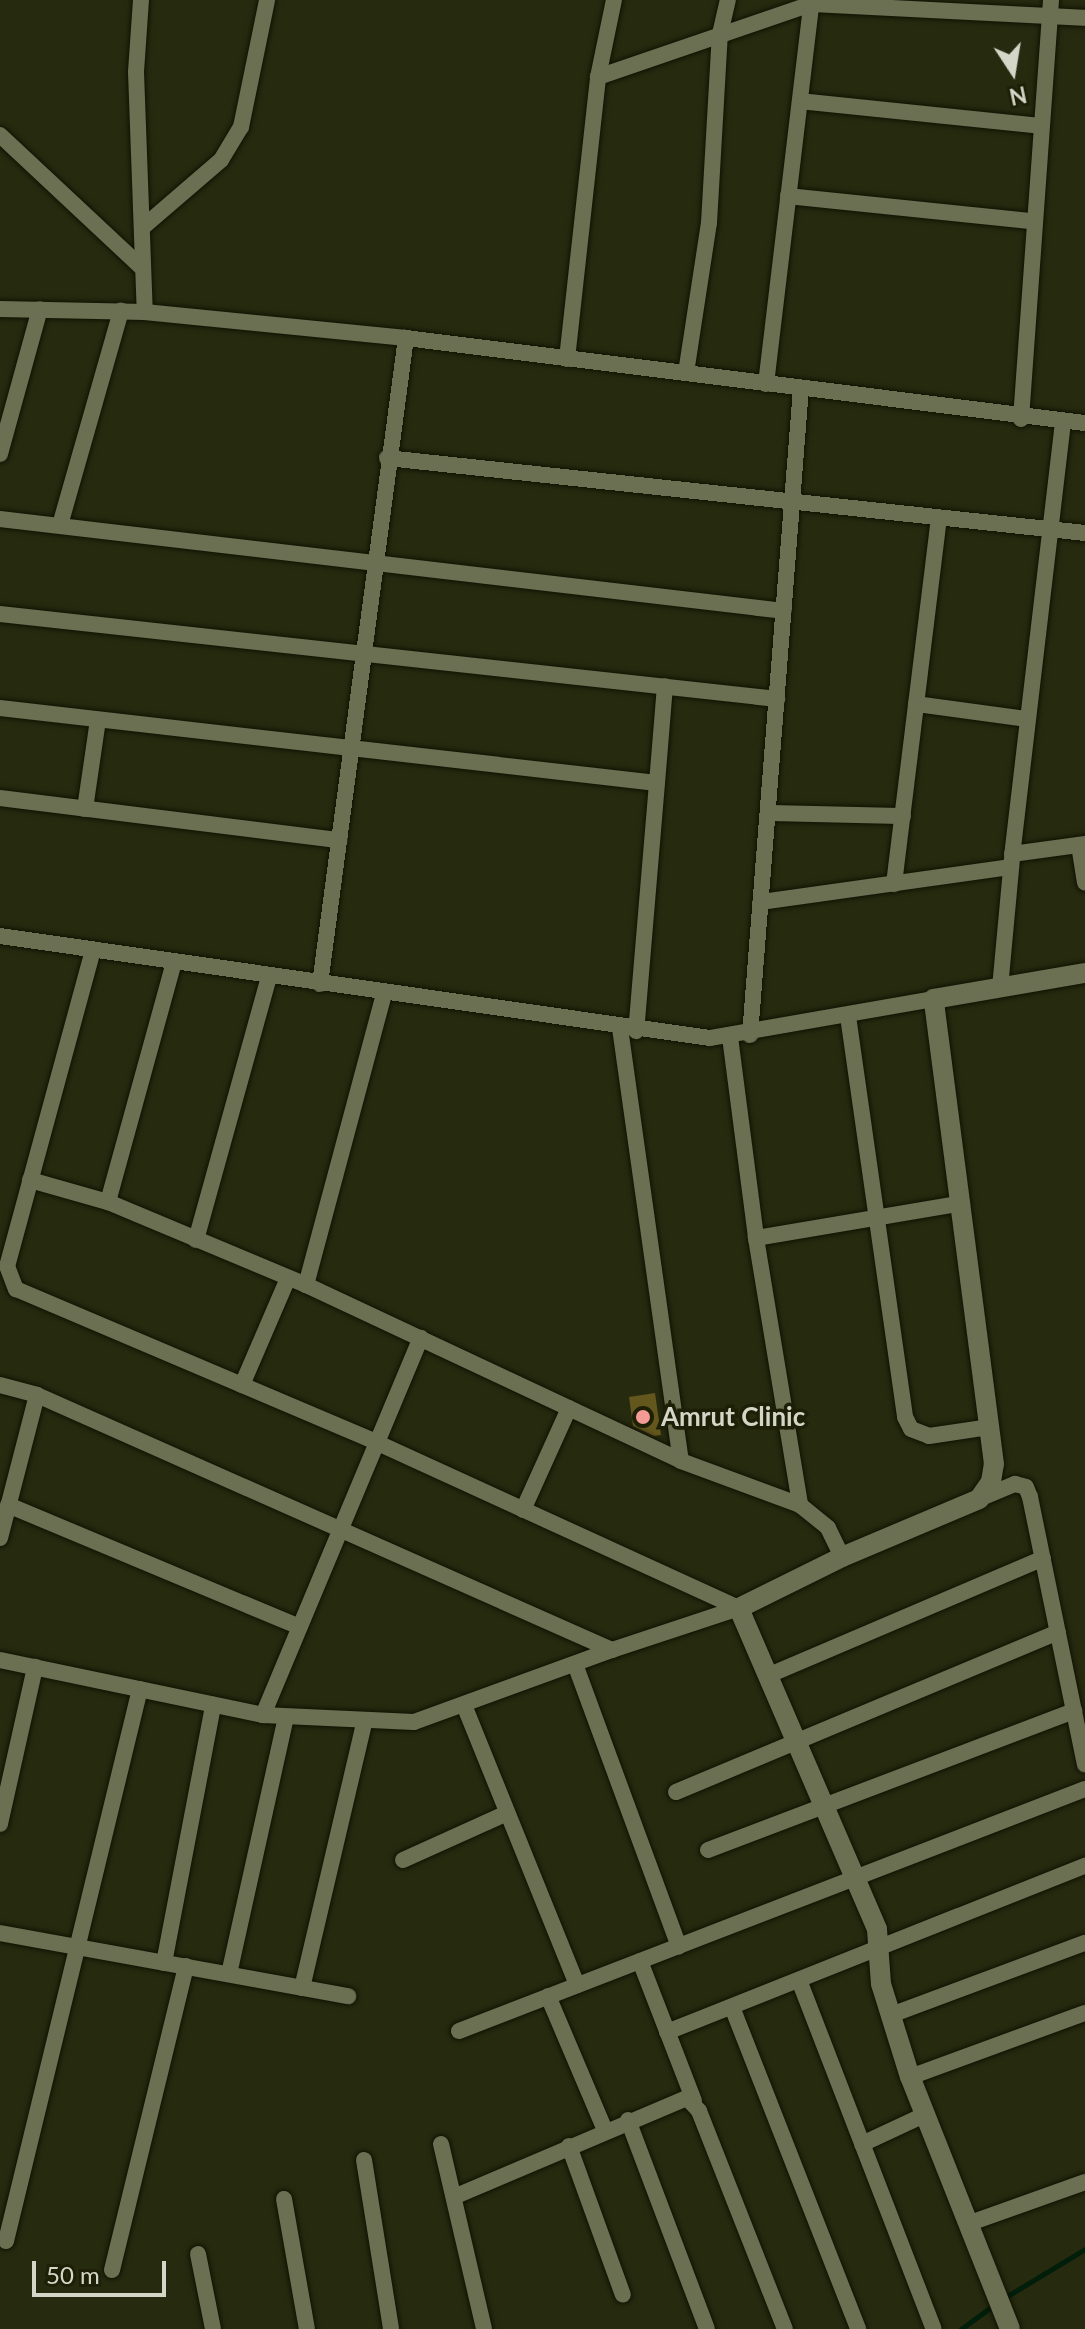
<!DOCTYPE html>
<html>
<head>
<meta charset="utf-8">
<style>
  body { margin:0 }
  #map { position:relative; width:1085px; height:2329px; overflow:hidden; background:#262a0f; font-family:Lato,sans-serif }
  div>[style] { position:absolute }
  .stream>* { height:5px; margin:-2.5px; padding:0 2.5px; transform-origin:2.5px; border-radius:2.5px; background:#011e0b }
  .building>* { inset:0; background:#63571d }
  .roads { filter:drop-shadow(0 0 2px #101200) drop-shadow(0 0 2px #101200) }
  .minor>* { height:16px; margin:-8px; padding:0 8px; transform-origin:8px; border-radius:8px; background:#6b7053 }
  .tertiary>* { height:20px; margin:-10px; padding:0 10px; transform-origin:10px; border-radius:10px; background:#6b7053 }
  .dots>* { width:22px; height:22px; translate:-50% -50%; box-sizing:border-box; border:4px solid #1d2006; border-radius:50% }
  span { translate:-50% -50%; white-space:nowrap; text-align:center; line-height:1.15; -webkit-text-stroke:7px #1d2006; paint-order:stroke }
  .poi-label { font-size:26px; color:#d4d7c7; font-weight:700 }
  .left { translate:0 -50%; text-align:left }
  .north { position:absolute; left:973px; top:32px; width:80px; height:80px; -webkit-text-stroke:6px #1d2006; paint-order:stroke; rotate:168deg; font-size:22px; font-weight:700; line-height:32px; text-align:center; color:#d4d7c7 }
  .north::after { content:''; display:block; margin:auto; width:28px; height:36px; background:#d4d7c7; clip-path:polygon(50% 0,100% 100%,50% 72%,0 100%) }
  .scale { position:absolute; left:32px; top:2261px; width:134px; height:36px; box-sizing:border-box; border:4px solid #d4d7c7; border-top:0; padding-left:10px; font-size:24px; line-height:28px; white-space:nowrap; color:#d4d7c7; -webkit-text-stroke:6px #1d2006; paint-order:stroke }
</style>
</head>
<body>
<div id="map">
  <div class="stream">
    <div style="left:1004px;top:2298px;width:95px;rotate:-31.2deg"></div>
    <div style="left:961px;top:2329px;width:42px;rotate:-36.3deg"></div>
  </div>
  <div class="building">
    <div style="clip-path:polygon(655px 1393px,661px 1435px,654px 1436px,633px 1426px,629px 1397px)"></div>
  </div>
  <div class="roads">
    <div class="minor">
      <div style="left:141px;top:0;width:72px;rotate:94deg"></div>
      <div style="left:136px;top:72px;width:240px;rotate:87.9deg"></div>
      <div style="left:598px;top:77px;width:225px;rotate:-18.9deg"></div>
      <div style="left:800px;top:101px;width:241px;rotate:5.9deg"></div>
      <div style="left:0;top:135px;width:196px;rotate:43.1deg"></div>
      <div style="left:788px;top:196px;width:245px;rotate:5.9deg"></div>
      <div style="left:142px;top:228px;width:104px;rotate:-40.7deg"></div>
      <div style="left:221px;top:160px;width:39px;rotate:-59deg"></div>
      <div style="left:241px;top:127px;width:130px;rotate:-78.4deg"></div>
      <div style="left:0;top:309px;width:145px;rotate:1.2deg"></div>
      <div style="left:145px;top:312px;width:262px;rotate:5.7deg"></div>
      <div style="left:406px;top:338px;width:684px;rotate:7.14deg"></div>
      <div style="left:567px;top:359px;width:284px;rotate:-83.7deg"></div>
      <div style="left:598px;top:77px;width:79px;rotate:-78.3deg"></div>
      <div style="left:686px;top:373px;width:152px;rotate:-81.3deg"></div>
      <div style="left:709px;top:223px;width:189px;rotate:-86.7deg"></div>
      <div style="left:720px;top:34px;width:35px;rotate:-77deg"></div>
      <div style="left:766px;top:384px;width:383px;rotate:-83.2deg"></div>
      <div style="left:811px;top:4px;width:274px;rotate:2.9deg"></div>
      <div style="left:1021px;top:419px;width:420px;rotate:-85.9deg"></div>
      <div style="left:1063px;top:422px;width:435px;rotate:96.7deg"></div>
      <div style="left:1012px;top:854px;width:74px;rotate:-7.8deg"></div>
      <div style="left:0;top:454px;width:150px;rotate:-74.6deg"></div>
      <div style="left:387px;top:458px;width:702px;rotate:6.13deg"></div>
      <div style="left:0;top:519px;width:789px;rotate:6.69deg"></div>
      <div style="left:60px;top:525px;width:223px;rotate:-74.1deg"></div>
      <div style="left:0;top:614px;width:782px;rotate:6.24deg"></div>
      <div style="left:916px;top:704px;width:112px;rotate:7.7deg"></div>
      <div style="left:0;top:708px;width:661px;rotate:6.51deg"></div>
      <div style="left:657px;top:783px;width:249px;rotate:94.8deg"></div>
      <div style="left:657px;top:783px;width:97px;rotate:-85.3deg"></div>
      <div style="left:0;top:798px;width:342px;rotate:7.1deg"></div>
      <div style="left:85px;top:809px;width:90px;rotate:-81.7deg"></div>
      <div style="left:768px;top:813px;width:135px;rotate:1.3deg"></div>
      <div style="left:1079px;top:845px;width:38px;rotate:81deg"></div>
      <div style="left:894px;top:884px;width:369px;rotate:-83deg"></div>
      <div style="left:761px;top:902px;width:252px;rotate:-8deg"></div>
      <div style="left:0;top:936px;width:717px;rotate:8.18deg"></div>
      <div style="left:710px;top:1038px;width:227px;rotate:-9.9deg"></div>
      <div style="left:93px;top:950px;width:327px;rotate:105.2deg"></div>
      <div style="left:7px;top:1266px;width:25px;rotate:69deg"></div>
      <div style="left:16px;top:1289px;width:393px;rotate:23deg"></div>
      <div style="left:378px;top:1443px;width:397px;rotate:24.6deg"></div>
      <div style="left:174px;top:962px;width:249px;rotate:105.4deg"></div>
      <div style="left:108px;top:1202px;width:215px;rotate:22.7deg"></div>
      <div style="left:306px;top:1285px;width:414px;rotate:25.1deg"></div>
      <div style="left:681px;top:1461px;width:127px;rotate:20.3deg"></div>
      <div style="left:800px;top:1505px;width:36px;rotate:39deg"></div>
      <div style="left:828px;top:1528px;width:32px;rotate:64deg"></div>
      <div style="left:320px;top:984px;width:652px;rotate:-82.42deg"></div>
      <div style="left:1000px;top:988px;width:131px;rotate:-84.7deg"></div>
      <div style="left:848px;top:1016px;width:405px;rotate:81.9deg"></div>
      <div style="left:905px;top:1417px;width:13px;rotate:63deg"></div>
      <div style="left:911px;top:1429px;width:19px;rotate:21deg"></div>
      <div style="left:929px;top:1436px;width:62px;rotate:-8.4deg"></div>
      <div style="left:620px;top:1028px;width:437px;rotate:82deg"></div>
      <div style="left:750px;top:1035px;width:649px;rotate:-85.49deg"></div>
      <div style="left:730px;top:1037px;width:203px;rotate:82.6deg"></div>
      <div style="left:756px;top:1238px;width:271px;rotate:80.6deg"></div>
      <div style="left:30px;top:1180px;width:81px;rotate:15.8deg"></div>
      <div style="left:756px;top:1238px;width:209px;rotate:-9.6deg"></div>
      <div style="left:196px;top:1240px;width:274px;rotate:-74.5deg"></div>
      <div style="left:306px;top:1285px;width:302px;rotate:-75deg"></div>
      <div style="left:0;top:1385px;width:38px;rotate:15deg"></div>
      <div style="left:37px;top:1395px;width:629px;rotate:23.92deg"></div>
      <div style="left:612px;top:1650px;width:134px;rotate:-18.3deg"></div>
      <div style="left:242px;top:1385px;width:116px;rotate:-66.7deg"></div>
      <div style="left:979px;top:1499px;width:39px;rotate:-23deg"></div>
      <div style="left:1015px;top:1484px;width:11px;rotate:15deg"></div>
      <div style="left:1026px;top:1487px;width:11px;rotate:68deg"></div>
      <div style="left:1030px;top:1497px;width:273px;rotate:78.4deg"></div>
      <div style="left:8px;top:1505px;width:316px;rotate:22.7deg"></div>
      <div style="left:523px;top:1510px;width:112px;rotate:-65.7deg"></div>
      <div style="left:0;top:1538px;width:148px;rotate:-75.5deg"></div>
      <div style="left:0;top:1660px;width:269px;rotate:11.8deg"></div>
      <div style="left:263px;top:1715px;width:409px;rotate:-67.3deg"></div>
      <div style="left:575px;top:1664px;width:301px;rotate:69.8deg"></div>
      <div style="left:767px;top:1676px;width:300px;rotate:-23.1deg"></div>
      <div style="left:464px;top:1705px;width:302px;rotate:68deg"></div>
      <div style="left:263px;top:1715px;width:151px;rotate:2.7deg"></div>
      <div style="left:414px;top:1722px;width:211px;rotate:-20deg"></div>
      <div style="left:676px;top:1792px;width:414px;rotate:-22.7deg"></div>
      <div style="left:0;top:1824px;width:161px;rotate:-77.4deg"></div>
      <div style="left:708px;top:1850px;width:392px;rotate:-20.8deg"></div>
      <div style="left:403px;top:1860px;width:114px;rotate:-24.3deg"></div>
      <div style="left:0;top:1933px;width:354px;rotate:10.3deg"></div>
      <div style="left:640px;top:1961px;width:150px;rotate:68.9deg"></div>
      <div style="left:164px;top:1963px;width:263px;rotate:-79.2deg"></div>
      <div style="left:229px;top:1974px;width:263px;rotate:-77.5deg"></div>
      <div style="left:799px;top:1980px;width:374px;rotate:68.9deg"></div>
      <div style="left:302px;top:1988px;width:272px;rotate:-76.8deg"></div>
      <div style="left:548px;top:1996px;width:146px;rotate:67deg"></div>
      <div style="left:732px;top:2007px;width:346px;rotate:68.6deg"></div>
      <div style="left:891px;top:2015px;width:207px;rotate:-20.4deg"></div>
      <div style="left:459px;top:2031px;width:671px;rotate:-21.14deg"></div>
      <div style="left:667px;top:2032px;width:450px;rotate:-21.7deg"></div>
      <div style="left:910px;top:2077px;width:186px;rotate:-20.1deg"></div>
      <div style="left:628px;top:2120px;width:223px;rotate:69.3deg"></div>
      <div style="left:441px;top:2144px;width:190px;rotate:76.9deg"></div>
      <div style="left:862px;top:2144px;width:71px;rotate:-25.1deg"></div>
      <div style="left:569px;top:2146px;width:158px;rotate:70.1deg"></div>
      <div style="left:364px;top:2160px;width:171px;rotate:80.9deg"></div>
      <div style="left:456px;top:2196px;width:251px;rotate:-23deg"></div>
      <div style="left:687px;top:2098px;width:18px;rotate:47deg"></div>
      <div style="left:699px;top:2111px;width:234px;rotate:68.5deg"></div>
      <div style="left:284px;top:2199px;width:132px;rotate:80deg"></div>
      <div style="left:970px;top:2223px;width:122px;rotate:-19.6deg"></div>
      <div style="left:6px;top:2241px;width:568px;rotate:-76.36deg"></div>
      <div style="left:198px;top:2254px;width:76px;rotate:78.7deg"></div>
      <div style="left:112px;top:2270px;width:313px;rotate:-76.3deg"></div>
    </div>
    <div class="tertiary">
      <div style="left:1010px;top:2329px;width:271px;rotate:-111.6deg"></div>
      <div style="left:910px;top:2077px;width:97px;rotate:-107.3deg"></div>
      <div style="left:881px;top:1984px;width:55px;rotate:-94.2deg"></div>
      <div style="left:877px;top:1929px;width:349px;rotate:-113.3deg"></div>
      <div style="left:739px;top:1608px;width:115px;rotate:-26.3deg"></div>
      <div style="left:842px;top:1557px;width:149px;rotate:-22.9deg"></div>
      <div style="left:979px;top:1499px;width:21px;rotate:-55deg"></div>
      <div style="left:991px;top:1482px;width:18px;rotate:-81deg"></div>
      <div style="left:994px;top:1464px;width:469px;rotate:-97.4deg"></div>
      <div style="left:934px;top:999px;width:153px;rotate:-9.8deg"></div>
    </div>
  </div>
  <div class="dots">
    <div style="left:643px;top:1417px;background:#f59b96"></div>
  </div>
  <div class="poi-label">
    <span class="left" style="left:661px;top:1417px">Amrut Clinic</span>
  </div>
  <div class="north">N</div>
  <div class="scale">50 m</div>
</div>
</body>
</html>
